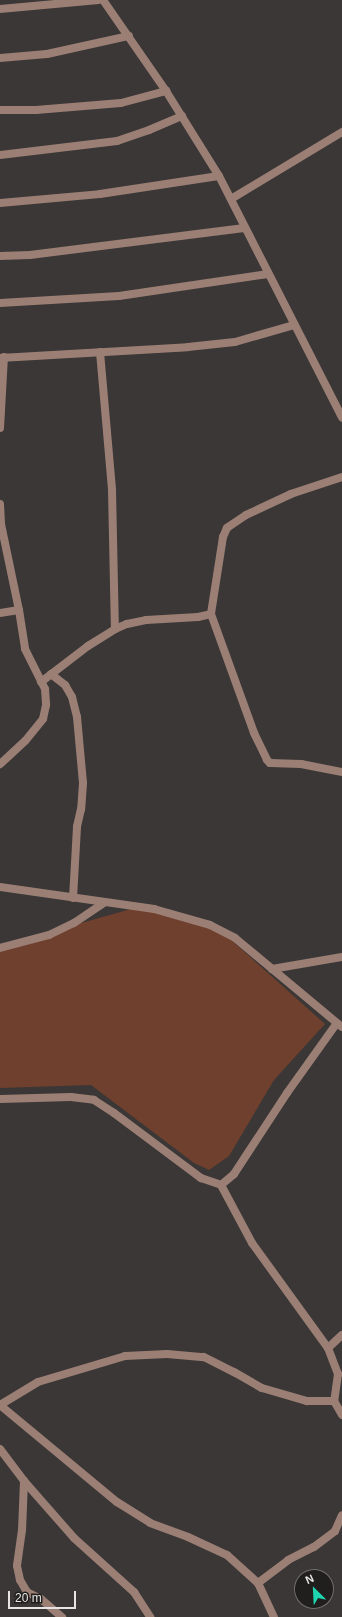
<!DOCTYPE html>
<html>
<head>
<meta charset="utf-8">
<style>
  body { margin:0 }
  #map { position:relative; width:342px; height:1617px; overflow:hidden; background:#3a3736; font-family:Helvetica,sans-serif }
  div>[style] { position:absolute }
  .green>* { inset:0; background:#6f402d }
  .street>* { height:8px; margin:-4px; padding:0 4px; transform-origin:4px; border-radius:4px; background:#9b7f75 }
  span { translate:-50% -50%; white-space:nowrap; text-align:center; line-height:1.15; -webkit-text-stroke:3px #201f1e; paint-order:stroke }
  .north { position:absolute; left:294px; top:1569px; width:40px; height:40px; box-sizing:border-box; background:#201f1e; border:1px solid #6f6e6d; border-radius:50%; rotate:336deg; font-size:11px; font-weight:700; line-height:16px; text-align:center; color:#e6e4e4 }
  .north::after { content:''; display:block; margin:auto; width:14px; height:18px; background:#1fd5b0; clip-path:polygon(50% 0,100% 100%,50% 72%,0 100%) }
  .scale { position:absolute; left:8px; top:1591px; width:68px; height:18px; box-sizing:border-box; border:2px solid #e6e4e4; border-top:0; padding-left:5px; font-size:12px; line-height:14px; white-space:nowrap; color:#e6e4e4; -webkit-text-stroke:3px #201f1e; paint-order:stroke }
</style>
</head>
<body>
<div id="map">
  <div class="green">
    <div style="clip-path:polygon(138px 907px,221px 931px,325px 1024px,274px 1080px,229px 1156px,209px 1170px,194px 1163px,91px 1085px,0 1088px,0 946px)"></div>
  </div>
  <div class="street">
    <div style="left:103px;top:0;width:111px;rotate:55.3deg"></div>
    <div style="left:166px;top:91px;width:100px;rotate:58.1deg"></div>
    <div style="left:219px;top:176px;width:271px;rotate:63deg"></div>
    <div style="left:0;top:9px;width:99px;rotate:-5.2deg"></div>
    <div style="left:0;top:58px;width:47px;rotate:-4.9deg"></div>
    <div style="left:47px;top:54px;width:84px;rotate:-12.4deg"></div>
    <div style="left:0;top:110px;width:36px"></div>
    <div style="left:36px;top:110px;width:85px;rotate:-4.7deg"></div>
    <div style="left:121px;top:103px;width:47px;rotate:-14.9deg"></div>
    <div style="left:0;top:155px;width:118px;rotate:-6.8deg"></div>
    <div style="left:117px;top:141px;width:34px;rotate:-19deg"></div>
    <div style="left:149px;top:130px;width:36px;rotate:-23deg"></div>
    <div style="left:231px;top:199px;width:130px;rotate:-31.1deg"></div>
    <div style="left:0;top:203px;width:100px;rotate:-5.1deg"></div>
    <div style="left:100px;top:194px;width:120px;rotate:-8.6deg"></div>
    <div style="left:0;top:256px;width:30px;rotate:-2deg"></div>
    <div style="left:30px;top:255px;width:216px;rotate:-7.2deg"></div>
    <div style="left:0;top:303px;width:119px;rotate:-3.4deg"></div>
    <div style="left:119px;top:296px;width:151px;rotate:-8.4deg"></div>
    <div style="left:100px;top:352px;width:139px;rotate:85deg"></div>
    <div style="left:112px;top:490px;width:139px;rotate:88.8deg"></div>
    <div style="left:0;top:358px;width:188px;rotate:-3.3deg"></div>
    <div style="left:188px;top:347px;width:47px;rotate:-6.1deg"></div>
    <div style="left:235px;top:342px;width:61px;rotate:-16.1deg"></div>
    <div style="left:0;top:428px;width:71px;rotate:-86.8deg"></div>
    <div style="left:342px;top:477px;width:54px;rotate:161.6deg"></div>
    <div style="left:291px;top:494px;width:50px;rotate:155deg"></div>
    <div style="left:246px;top:515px;width:23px;rotate:146deg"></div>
    <div style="left:227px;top:528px;width:10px;rotate:114deg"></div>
    <div style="left:223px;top:537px;width:78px;rotate:98.9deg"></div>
    <div style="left:211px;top:614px;width:127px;rotate:70.1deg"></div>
    <div style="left:254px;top:733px;width:30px;rotate:64deg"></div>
    <div style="left:267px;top:760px;width:4px;rotate:45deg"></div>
    <div style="left:270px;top:763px;width:31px;rotate:2deg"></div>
    <div style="left:301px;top:764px;width:42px;rotate:11deg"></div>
    <div style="left:0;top:504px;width:20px;rotate:87deg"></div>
    <div style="left:1px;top:524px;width:88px;rotate:78.2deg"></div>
    <div style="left:19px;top:610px;width:39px;rotate:81deg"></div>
    <div style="left:25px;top:649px;width:45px;rotate:63.4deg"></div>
    <div style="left:45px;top:689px;width:16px;rotate:86deg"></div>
    <div style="left:46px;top:705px;width:14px;rotate:102deg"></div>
    <div style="left:43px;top:719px;width:28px;rotate:129deg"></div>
    <div style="left:25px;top:741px;width:34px;rotate:137deg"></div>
    <div style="left:0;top:613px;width:19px;rotate:-9deg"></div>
    <div style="left:51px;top:674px;width:18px;rotate:38deg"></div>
    <div style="left:65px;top:685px;width:14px;rotate:60deg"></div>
    <div style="left:72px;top:697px;width:21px;rotate:76deg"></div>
    <div style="left:77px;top:717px;width:66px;rotate:84.8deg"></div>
    <div style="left:83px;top:783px;width:26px;rotate:94deg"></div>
    <div style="left:81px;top:809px;width:18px;rotate:103deg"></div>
    <div style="left:77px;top:827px;width:71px;rotate:93.2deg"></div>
    <div style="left:41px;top:682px;width:59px;rotate:-37.5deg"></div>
    <div style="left:88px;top:646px;width:32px;rotate:-32deg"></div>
    <div style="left:115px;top:629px;width:13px;rotate:-23deg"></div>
    <div style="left:127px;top:624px;width:19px;rotate:-12deg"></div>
    <div style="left:146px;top:620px;width:52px;rotate:-3.3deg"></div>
    <div style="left:198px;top:617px;width:13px;rotate:-13deg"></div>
    <div style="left:0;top:887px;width:156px;rotate:8.1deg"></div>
    <div style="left:154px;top:909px;width:58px;rotate:15.9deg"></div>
    <div style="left:210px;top:925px;width:28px;rotate:27deg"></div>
    <div style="left:235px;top:938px;width:139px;rotate:39.8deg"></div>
    <div style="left:0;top:948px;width:51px;rotate:-14.9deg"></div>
    <div style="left:49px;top:935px;width:28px;rotate:-26deg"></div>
    <div style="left:74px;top:923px;width:36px;rotate:-34deg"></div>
    <div style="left:272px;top:969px;width:71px;rotate:-9.7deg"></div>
    <div style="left:0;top:1099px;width:71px;rotate:-1.6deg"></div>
    <div style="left:71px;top:1097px;width:23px;rotate:7deg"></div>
    <div style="left:94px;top:1100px;width:24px;rotate:33deg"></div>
    <div style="left:114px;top:1113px;width:109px;rotate:36.8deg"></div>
    <div style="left:201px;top:1178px;width:21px;rotate:19deg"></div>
    <div style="left:221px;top:1185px;width:17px;rotate:-40deg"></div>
    <div style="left:234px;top:1174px;width:97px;rotate:-56.8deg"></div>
    <div style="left:287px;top:1093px;width:86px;rotate:-54.5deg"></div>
    <div style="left:221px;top:1185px;width:66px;rotate:61.9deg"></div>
    <div style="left:252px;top:1243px;width:130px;rotate:54.1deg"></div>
    <div style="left:328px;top:1348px;width:28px;rotate:69deg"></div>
    <div style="left:338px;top:1374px;width:27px;rotate:98deg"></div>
    <div style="left:334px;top:1401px;width:16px;rotate:60deg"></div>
    <div style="left:328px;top:1348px;width:19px;rotate:-43deg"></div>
    <div style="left:0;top:1405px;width:44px;rotate:-31.2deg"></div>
    <div style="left:38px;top:1382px;width:91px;rotate:-16.6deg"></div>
    <div style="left:125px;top:1356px;width:42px;rotate:-2.7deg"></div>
    <div style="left:167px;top:1354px;width:37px;rotate:5deg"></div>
    <div style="left:204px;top:1357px;width:34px;rotate:27deg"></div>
    <div style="left:234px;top:1372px;width:32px;rotate:30deg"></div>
    <div style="left:262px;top:1388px;width:47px;rotate:16.1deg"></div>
    <div style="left:307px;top:1401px;width:27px"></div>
    <div style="left:0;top:1405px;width:152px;rotate:39.7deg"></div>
    <div style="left:117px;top:1502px;width:39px;rotate:32deg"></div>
    <div style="left:150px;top:1523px;width:40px;rotate:20.2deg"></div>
    <div style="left:188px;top:1537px;width:43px;rotate:24.8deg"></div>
    <div style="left:227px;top:1555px;width:42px;rotate:42.1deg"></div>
    <div style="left:258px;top:1583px;width:38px;rotate:65deg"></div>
    <div style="left:0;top:1449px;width:40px;rotate:53deg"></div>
    <div style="left:24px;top:1481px;width:76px;rotate:48.7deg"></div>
    <div style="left:74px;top:1538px;width:81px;rotate:42deg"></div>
    <div style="left:134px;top:1592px;width:30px;rotate:57deg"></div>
    <div style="left:24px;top:1481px;width:49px;rotate:92.3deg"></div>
    <div style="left:22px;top:1530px;width:36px;rotate:98deg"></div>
    <div style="left:17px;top:1566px;width:14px;rotate:78deg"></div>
    <div style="left:20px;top:1580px;width:14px;rotate:60deg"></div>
    <div style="left:27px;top:1592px;width:16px;rotate:27deg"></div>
    <div style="left:41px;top:1599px;width:28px;rotate:41deg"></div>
    <div style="left:258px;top:1583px;width:38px;rotate:-37deg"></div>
    <div style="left:288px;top:1560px;width:29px;rotate:-27deg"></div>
    <div style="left:314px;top:1547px;width:26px;rotate:-37deg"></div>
    <div style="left:335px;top:1531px;width:17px;rotate:-66deg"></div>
  </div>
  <div class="north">N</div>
  <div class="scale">20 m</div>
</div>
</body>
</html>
